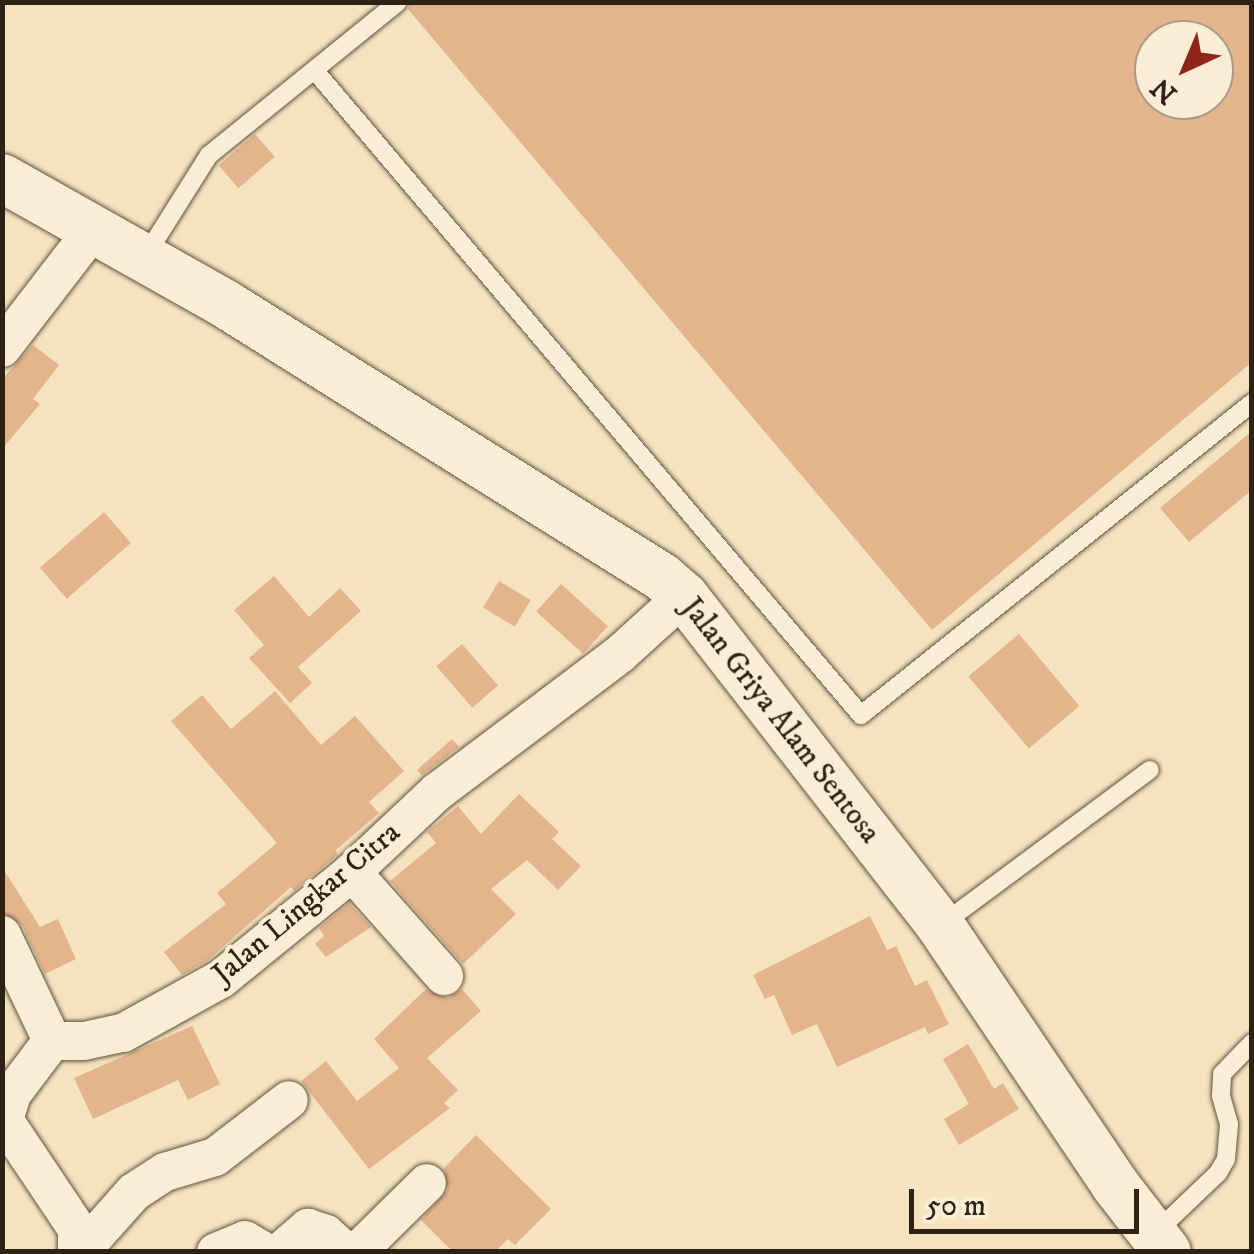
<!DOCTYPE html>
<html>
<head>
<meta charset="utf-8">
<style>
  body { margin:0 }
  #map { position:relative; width:1254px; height:1254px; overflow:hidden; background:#f6e3bf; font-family:"IM FELL DW Pica",serif }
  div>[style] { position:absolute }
  .building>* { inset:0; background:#e4b48c; transform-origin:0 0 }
  .roads { filter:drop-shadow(0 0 2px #605240) drop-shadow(0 0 2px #605240) }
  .service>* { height:18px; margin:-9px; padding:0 9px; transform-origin:9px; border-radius:9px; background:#f9edd5 }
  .minor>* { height:38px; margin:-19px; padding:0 19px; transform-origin:19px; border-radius:19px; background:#f9edd5 }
  .tertiary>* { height:48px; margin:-24px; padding:0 24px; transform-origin:24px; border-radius:24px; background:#f9edd5 }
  span { translate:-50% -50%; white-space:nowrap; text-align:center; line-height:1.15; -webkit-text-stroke:8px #f9edd5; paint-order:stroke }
  .street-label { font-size:30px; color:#2e2215 }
  .frame { position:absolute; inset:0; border:5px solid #2e2215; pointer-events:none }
  .north { position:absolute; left:1134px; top:20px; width:100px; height:100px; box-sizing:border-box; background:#f9edd5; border:2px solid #a89c88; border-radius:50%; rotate:224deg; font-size:28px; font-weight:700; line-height:40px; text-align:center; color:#2e2215 }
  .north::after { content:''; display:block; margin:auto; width:35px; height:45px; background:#8f2418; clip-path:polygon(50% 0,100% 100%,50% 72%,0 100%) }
  .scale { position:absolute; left:909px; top:1189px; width:230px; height:45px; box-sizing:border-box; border:5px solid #2e2215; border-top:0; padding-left:12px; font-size:30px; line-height:35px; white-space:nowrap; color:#2e2215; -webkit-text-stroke:8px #f9edd5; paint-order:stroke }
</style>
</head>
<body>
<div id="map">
  <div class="building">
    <div style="clip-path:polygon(evenodd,410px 2px,1252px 2px,1252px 362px,932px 630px,408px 9px,410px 2px,1154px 40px,1214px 40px,1214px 100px,1154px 100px,1154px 40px)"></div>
    <div style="left:255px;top:134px;width:30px;height:48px;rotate:49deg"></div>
    <div style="clip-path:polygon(33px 345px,59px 365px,33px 399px,40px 404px,2px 449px,2px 379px)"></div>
    <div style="clip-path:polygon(1252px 431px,1252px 490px,1189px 542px,1160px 508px)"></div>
    <div style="left:104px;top:512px;width:41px;height:85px;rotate:49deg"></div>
    <div style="clip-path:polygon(274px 576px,309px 617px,340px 588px,361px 611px,298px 667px,312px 683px,290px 703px,249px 658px,264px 645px,234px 610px)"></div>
    <div style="left:499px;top:581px;width:37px;height:31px;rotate:31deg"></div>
    <div style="left:561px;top:584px;width:63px;height:37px;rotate:42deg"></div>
    <div style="left:1019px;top:634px;width:94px;height:66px;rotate:50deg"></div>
    <div style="left:462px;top:644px;width:55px;height:34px;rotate:49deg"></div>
    <div style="clip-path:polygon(275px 691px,321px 745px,355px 716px,404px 771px,369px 802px,379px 813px,336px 850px,337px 855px,294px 891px,291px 887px,208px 960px,182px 975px,164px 952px,226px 904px,217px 893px,277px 843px,171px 721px,202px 695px,231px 729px)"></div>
    <div style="clip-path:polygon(452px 739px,459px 747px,422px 775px,417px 770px)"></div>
    <div style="clip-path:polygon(519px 794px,559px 832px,552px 839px,581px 866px,558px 890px,527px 860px,491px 889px,516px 914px,463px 964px,390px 881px,436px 843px,427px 832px,458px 806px,481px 834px)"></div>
    <div style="clip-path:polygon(2px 867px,40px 927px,58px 919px,76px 959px,45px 974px,22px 925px,2px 913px)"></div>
    <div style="clip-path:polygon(349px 903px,371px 927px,326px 957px,315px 944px,324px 936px,319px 928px)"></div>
    <div style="clip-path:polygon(870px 916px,887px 950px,896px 946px,915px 986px,927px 980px,949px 1024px,928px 1034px,925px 1027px,837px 1067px,817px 1024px,792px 1035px,774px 995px,765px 999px,753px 975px)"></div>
    <div style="clip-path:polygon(426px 989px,448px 998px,462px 989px,481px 1011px,427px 1058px,458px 1090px,444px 1103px,450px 1108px,369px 1169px,301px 1081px,326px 1061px,357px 1101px,399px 1068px,374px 1039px)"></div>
    <div style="clip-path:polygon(192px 1026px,220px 1084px,188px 1100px,178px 1080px,93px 1119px,74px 1078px)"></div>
    <div style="clip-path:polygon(968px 1044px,994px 1089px,1003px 1083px,1019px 1109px,959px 1145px,944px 1119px,969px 1104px,943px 1059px)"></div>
    <div style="clip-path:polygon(476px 1135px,551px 1209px,515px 1245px,508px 1239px,495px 1252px,453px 1252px,421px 1220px,448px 1190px,444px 1168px)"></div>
  </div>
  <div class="roads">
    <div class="service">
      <div style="left:316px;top:72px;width:843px;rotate:49.72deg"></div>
      <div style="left:861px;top:715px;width:500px;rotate:-38.59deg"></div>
      <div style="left:146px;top:255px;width:118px;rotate:-57.8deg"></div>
      <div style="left:209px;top:155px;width:243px;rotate:-39deg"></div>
      <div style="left:941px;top:925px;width:260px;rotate:-36.6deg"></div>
      <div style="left:1154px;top:1234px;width:88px;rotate:-43.6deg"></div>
      <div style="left:1218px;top:1173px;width:16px;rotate:-60deg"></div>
      <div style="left:1226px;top:1159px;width:35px;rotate:-85deg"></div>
      <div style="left:1229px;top:1124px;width:29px;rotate:-106deg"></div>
      <div style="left:1221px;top:1096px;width:22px;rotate:-87deg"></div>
      <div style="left:1222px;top:1074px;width:43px;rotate:-45.9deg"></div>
    </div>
    <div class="minor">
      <div style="left:2px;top:348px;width:148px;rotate:-52.4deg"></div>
      <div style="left:352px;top:872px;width:139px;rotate:48.5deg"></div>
      <div style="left:2px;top:935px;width:117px;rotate:64.7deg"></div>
      <div style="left:94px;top:1237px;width:60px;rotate:-48.4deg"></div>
      <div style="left:134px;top:1192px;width:37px;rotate:-33deg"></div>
      <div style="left:165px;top:1172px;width:52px;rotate:-16.7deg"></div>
      <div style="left:215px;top:1157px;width:93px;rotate:-37.6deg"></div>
      <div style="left:77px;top:1252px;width:23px;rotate:-90deg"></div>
      <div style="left:77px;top:1229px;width:131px;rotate:-123.8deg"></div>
      <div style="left:4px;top:1120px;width:27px;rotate:-73deg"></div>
      <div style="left:12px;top:1094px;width:66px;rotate:-53deg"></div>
      <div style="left:52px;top:1041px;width:32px"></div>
      <div style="left:84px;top:1041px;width:40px;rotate:-12deg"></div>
      <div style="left:123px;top:1033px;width:112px;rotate:-28.9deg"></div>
      <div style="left:221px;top:979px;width:169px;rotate:-39.2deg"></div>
      <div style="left:352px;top:872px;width:117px;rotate:-43.3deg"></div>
      <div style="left:437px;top:792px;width:229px;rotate:-37deg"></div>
      <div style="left:620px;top:654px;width:86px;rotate:-42.2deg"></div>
      <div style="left:216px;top:1252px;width:31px;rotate:-22deg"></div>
      <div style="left:245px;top:1240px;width:23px;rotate:31deg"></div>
      <div style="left:280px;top:1252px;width:37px;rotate:-41deg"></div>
      <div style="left:308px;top:1228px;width:19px;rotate:18deg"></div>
      <div style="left:326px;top:1234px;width:27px;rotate:42deg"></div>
      <div style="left:357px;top:1252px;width:98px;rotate:-44.6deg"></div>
    </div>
    <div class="tertiary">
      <div style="left:2px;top:178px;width:258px;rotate:29.4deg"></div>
      <div style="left:227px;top:305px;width:513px;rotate:32.02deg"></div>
      <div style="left:662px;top:577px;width:29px;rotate:41deg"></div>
      <div style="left:684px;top:596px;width:417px;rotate:52.1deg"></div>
      <div style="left:940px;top:925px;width:315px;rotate:56deg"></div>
      <div style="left:1116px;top:1186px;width:83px;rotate:52.3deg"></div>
    </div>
  </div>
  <div class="street-label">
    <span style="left:780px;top:721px;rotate:52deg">Jalan Griya Alam Sentosa</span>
    <span style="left:307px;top:904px;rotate:-40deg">Jalan Lingkar Citra</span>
  </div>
  <div class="frame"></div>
  <div class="north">N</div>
  <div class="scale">50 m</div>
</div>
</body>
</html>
